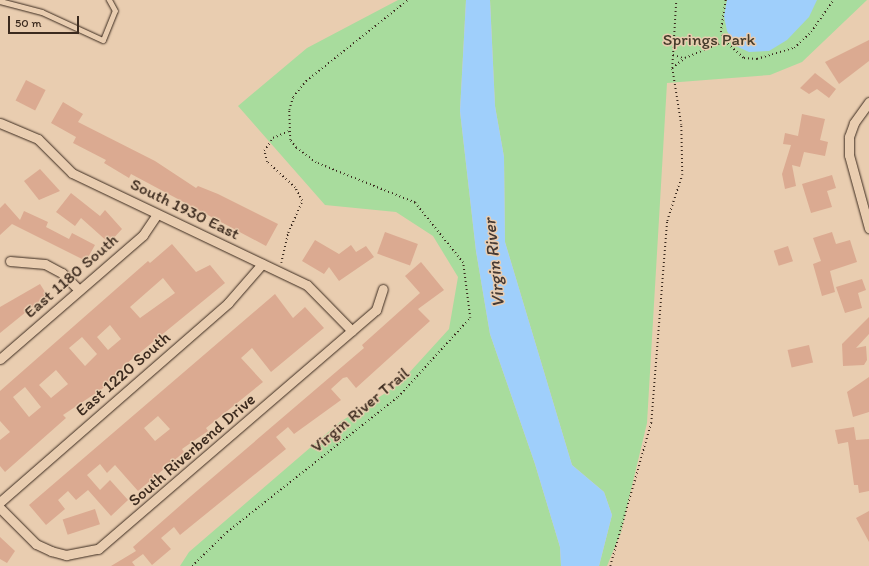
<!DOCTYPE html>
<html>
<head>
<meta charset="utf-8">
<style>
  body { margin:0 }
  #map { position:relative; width:869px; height:566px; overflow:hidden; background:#e9cdb0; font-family:Itim,sans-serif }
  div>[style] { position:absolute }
  .green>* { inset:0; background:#a8dc9d }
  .water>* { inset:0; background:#9fcffb }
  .building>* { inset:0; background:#dbaa91; transform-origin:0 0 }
  .path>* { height:1.5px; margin-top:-0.75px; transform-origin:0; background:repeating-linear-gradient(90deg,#3b2a1e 0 1px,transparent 0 4px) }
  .roads { filter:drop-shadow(0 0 1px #3b2a1e) drop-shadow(0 0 1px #3b2a1e) }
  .lane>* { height:4.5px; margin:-2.25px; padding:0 2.25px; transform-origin:2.25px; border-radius:2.25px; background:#e9cdb0 }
  .street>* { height:9px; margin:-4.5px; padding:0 4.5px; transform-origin:4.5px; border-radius:4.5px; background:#e9cdb0 }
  span { translate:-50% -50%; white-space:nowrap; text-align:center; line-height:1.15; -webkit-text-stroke:3px #e9cdb0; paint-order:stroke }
  .park-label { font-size:17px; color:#463c2b }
  .street-label { font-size:17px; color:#3b2a1e }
  .water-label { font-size:18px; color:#453a34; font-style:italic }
  .scale { position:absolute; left:8px; top:16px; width:71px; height:18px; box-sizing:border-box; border:2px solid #3b2a1e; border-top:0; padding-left:5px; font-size:12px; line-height:14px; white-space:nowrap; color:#3b2a1e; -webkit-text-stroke:3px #e9cdb0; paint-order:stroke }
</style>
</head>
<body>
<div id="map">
  <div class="green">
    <div style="clip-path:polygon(398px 0,466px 0,460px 111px,476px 251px,490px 334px,535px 464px,560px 547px,561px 566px,180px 566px,189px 552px,340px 422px,398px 385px,449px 329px,458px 277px,433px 236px,396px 212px,325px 205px,238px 106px,307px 48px)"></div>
    <div style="clip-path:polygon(490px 0,867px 0,802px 62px,770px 75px,667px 83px,647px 423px,621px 532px,607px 566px,599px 566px,612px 515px,604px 492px,572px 465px,505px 242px,504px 157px,495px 106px)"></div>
  </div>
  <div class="water">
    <div style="clip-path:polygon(466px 0,490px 0,495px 106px,504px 157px,505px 242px,572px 465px,604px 492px,612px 515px,599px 566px,561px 566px,560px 547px,535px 464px,490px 334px,476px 251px,460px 111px)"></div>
    <div style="clip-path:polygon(727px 0,817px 0,809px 17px,787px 40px,769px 51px,749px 52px,736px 46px,727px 31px,724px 16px)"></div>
  </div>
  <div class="building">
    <div style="clip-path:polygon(869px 40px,869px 61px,839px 84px,825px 62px)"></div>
    <div style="clip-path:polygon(815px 73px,836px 89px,829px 98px,817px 89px,809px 94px,800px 88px)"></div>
    <div style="left:26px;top:80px;width:22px;height:23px;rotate:27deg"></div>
    <div style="clip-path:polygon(63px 102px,83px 114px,78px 122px,155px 161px,196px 188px,198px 186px,218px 194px,278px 224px,266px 246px,131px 174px,129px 178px,104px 163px,106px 160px,73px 143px,76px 137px,51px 123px)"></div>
    <div style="clip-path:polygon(802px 114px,825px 119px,820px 140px,828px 142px,825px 156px,804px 152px,800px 167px,792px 165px,796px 186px,785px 189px,782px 174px,791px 145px,783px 144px,785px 133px,798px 136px)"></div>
    <div style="clip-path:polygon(40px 169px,60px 191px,39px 200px,24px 181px)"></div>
    <div style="clip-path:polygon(832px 175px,836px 188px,827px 191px,832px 207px,811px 213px,802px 184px)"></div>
    <div style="clip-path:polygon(71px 193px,100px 216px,105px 210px,122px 229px,109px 243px,81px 218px,75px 226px,56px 212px)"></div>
    <div style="clip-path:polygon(5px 203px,20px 220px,24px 211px,48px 222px,46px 227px,69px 239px,72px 233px,95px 245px,86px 261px,12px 224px,0 235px,0 208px)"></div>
    <div style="left:385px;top:232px;width:35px;height:23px;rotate:20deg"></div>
    <div style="clip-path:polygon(832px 232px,836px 244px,850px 240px,857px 262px,830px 271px,835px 292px,822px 296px,813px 264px,821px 261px,813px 238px)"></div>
    <div style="clip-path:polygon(315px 240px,339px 254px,351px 245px,356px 252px,366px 246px,374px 257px,339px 281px,329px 267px,324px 274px,302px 261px)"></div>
    <div style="clip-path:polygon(evenodd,172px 244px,196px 272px,210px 265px,225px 283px,126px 364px,102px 389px,63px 415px,66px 418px,5px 472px,0 466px,0 440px,10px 432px,0 421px,0 391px,148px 261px,150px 263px,172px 244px,163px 278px,175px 293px,140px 318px,130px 307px,163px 278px,172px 244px,110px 325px,121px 339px,108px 350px,97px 337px,110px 325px,172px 244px,82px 337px,97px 354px,85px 366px,69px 348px,82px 337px,172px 244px,56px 370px,68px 384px,51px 398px,39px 385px,56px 370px,172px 244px,25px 387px,41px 407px,29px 417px,13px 397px,25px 387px)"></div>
    <div style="left:788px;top:246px;width:16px;height:15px;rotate:72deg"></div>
    <div style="clip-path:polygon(421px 262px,444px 290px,418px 309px,430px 321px,356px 388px,347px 377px,343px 378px,331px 389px,341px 400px,294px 434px,288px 427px,276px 437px,286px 449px,180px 535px,174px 527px,161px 538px,171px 549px,152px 565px,143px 554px,132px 562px,135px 566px,111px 566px,136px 551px,133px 547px,191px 496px,364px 348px,362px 345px,420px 293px,405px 276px)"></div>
    <div style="clip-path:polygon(862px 279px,866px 290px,858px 293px,862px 308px,845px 313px,836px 287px)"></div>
    <div style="clip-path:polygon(40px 284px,47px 295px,0 333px,0 307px)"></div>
    <div style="clip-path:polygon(evenodd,275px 294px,293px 318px,305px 307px,324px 328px,271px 372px,252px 348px,241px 358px,263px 382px,206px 428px,208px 431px,182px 449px,184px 452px,138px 491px,115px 465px,107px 473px,100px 464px,87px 475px,100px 490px,110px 480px,128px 500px,111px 516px,88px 490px,76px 500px,68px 491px,58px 500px,65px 509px,46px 525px,29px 505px,275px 294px,158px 416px,170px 429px,155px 441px,144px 428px,158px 416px)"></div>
    <div style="clip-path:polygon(869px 317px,869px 334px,856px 348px,866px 346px,867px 360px,864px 365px,843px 366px,842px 344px)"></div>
    <div style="left:809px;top:345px;width:18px;height:22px;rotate:77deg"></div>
    <div style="clip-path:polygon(869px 377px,869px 412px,853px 417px,847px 392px)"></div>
    <div style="clip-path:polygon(854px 427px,856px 440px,869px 439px,869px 491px,859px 493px,858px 485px,854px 485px,848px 442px,838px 444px,835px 430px)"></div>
    <div style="left:95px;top:509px;width:16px;height:34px;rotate:72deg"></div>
    <div style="clip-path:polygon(869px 511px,869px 542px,856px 518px)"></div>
    <div style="clip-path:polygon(0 537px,15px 551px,7px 563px,0 559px)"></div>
  </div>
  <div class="path">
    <div style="left:726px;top:0;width:31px;rotate:99deg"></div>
    <div style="left:721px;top:31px;width:11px;rotate:68deg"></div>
    <div style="left:725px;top:41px;width:25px;rotate:42deg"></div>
    <div style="left:744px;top:58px;width:13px;rotate:4deg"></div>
    <div style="left:757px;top:59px;width:39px;rotate:-17deg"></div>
    <div style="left:794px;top:48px;width:23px;rotate:-43deg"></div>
    <div style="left:811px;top:32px;width:39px;rotate:-55deg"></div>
    <div style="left:673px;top:55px;width:10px;rotate:17deg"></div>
    <div style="left:672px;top:68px;width:16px;rotate:-38deg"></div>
    <div style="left:685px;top:58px;width:43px;rotate:-23deg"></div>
    <div style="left:281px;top:263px;width:31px;rotate:-77deg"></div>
    <div style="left:288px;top:233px;width:35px;rotate:-66deg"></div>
    <div style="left:302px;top:201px;width:15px;rotate:-118deg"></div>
    <div style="left:295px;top:188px;width:38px;rotate:-137deg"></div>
    <div style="left:267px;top:162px;width:11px;rotate:-105deg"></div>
    <div style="left:264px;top:151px;width:16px;rotate:-55deg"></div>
    <div style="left:273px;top:138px;width:17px;rotate:-24deg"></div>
    <div style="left:192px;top:566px;width:49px;rotate:-44.2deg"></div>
    <div style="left:227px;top:532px;width:218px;rotate:-38.3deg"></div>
    <div style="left:398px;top:397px;width:107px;rotate:-47.7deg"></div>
    <div style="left:470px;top:318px;width:55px;rotate:-97.3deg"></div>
    <div style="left:463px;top:263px;width:77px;rotate:-128.7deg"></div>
    <div style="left:415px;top:203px;width:107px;rotate:-158deg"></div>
    <div style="left:316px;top:163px;width:25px;rotate:-143deg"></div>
    <div style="left:296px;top:148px;width:10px;rotate:-127deg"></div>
    <div style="left:290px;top:140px;width:30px;rotate:-92deg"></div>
    <div style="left:289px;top:110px;width:14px;rotate:-73deg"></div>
    <div style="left:293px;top:97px;width:21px;rotate:-51deg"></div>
    <div style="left:306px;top:81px;width:130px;rotate:-38.5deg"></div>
    <div style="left:610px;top:566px;width:149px;rotate:-74deg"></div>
    <div style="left:651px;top:423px;width:203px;rotate:-85.5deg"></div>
    <div style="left:667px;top:221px;width:48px;rotate:-71.9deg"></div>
    <div style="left:682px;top:175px;width:50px;rotate:-91.1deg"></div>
    <div style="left:681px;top:125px;width:58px;rotate:-99deg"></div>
    <div style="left:672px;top:68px;width:68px;rotate:-86.6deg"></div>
  </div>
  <div class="roads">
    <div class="lane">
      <div style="left:0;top:1px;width:43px;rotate:14.7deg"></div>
      <div style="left:42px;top:12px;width:67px;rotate:24.7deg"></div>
      <div style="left:103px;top:40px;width:31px;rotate:-68deg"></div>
      <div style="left:115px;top:11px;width:13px;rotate:-119deg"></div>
    </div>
    <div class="street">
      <div style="left:869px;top:102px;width:26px;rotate:126deg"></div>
      <div style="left:854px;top:123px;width:15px;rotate:110deg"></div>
      <div style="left:849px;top:137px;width:18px;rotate:90deg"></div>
      <div style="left:849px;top:155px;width:76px;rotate:74.7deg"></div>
      <div style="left:0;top:123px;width:41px;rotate:22.8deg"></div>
      <div style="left:38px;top:139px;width:48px;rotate:45deg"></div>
      <div style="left:72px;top:173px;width:260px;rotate:25.5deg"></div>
      <div style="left:307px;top:285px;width:64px;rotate:45.6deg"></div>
      <div style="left:10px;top:261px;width:35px;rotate:5deg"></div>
      <div style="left:45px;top:264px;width:19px;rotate:28deg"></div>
      <div style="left:62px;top:273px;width:24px;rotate:45deg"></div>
      <div style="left:0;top:359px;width:189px;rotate:-40.9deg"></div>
      <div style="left:143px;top:235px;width:25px;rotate:-56deg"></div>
      <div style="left:0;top:502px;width:303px;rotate:-41.1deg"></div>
      <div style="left:228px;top:303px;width:52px;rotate:-48.9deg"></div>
      <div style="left:0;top:508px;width:51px;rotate:45deg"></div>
      <div style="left:36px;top:544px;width:17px;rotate:25deg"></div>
      <div style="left:51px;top:551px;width:16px;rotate:15deg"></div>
      <div style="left:66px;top:555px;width:33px;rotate:-11deg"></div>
      <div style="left:98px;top:549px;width:367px;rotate:-40.7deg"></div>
      <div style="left:376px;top:310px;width:22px;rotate:-72deg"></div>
    </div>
  </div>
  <div class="park-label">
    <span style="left:709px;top:40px">Springs Park</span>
  </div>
  <div class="street-label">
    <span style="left:185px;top:209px;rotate:26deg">South 1930 East</span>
    <span style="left:71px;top:276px;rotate:-41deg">East 1180 South</span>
    <span style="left:123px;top:374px;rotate:-41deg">East 1220 South</span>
    <span style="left:360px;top:410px;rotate:-40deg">Virgin River Trail</span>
    <span style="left:192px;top:450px;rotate:-41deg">South Riverbend Drive</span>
  </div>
  <div class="water-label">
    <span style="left:494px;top:263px;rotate:-96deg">Virgin River</span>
  </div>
  <div class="scale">50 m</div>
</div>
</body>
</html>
